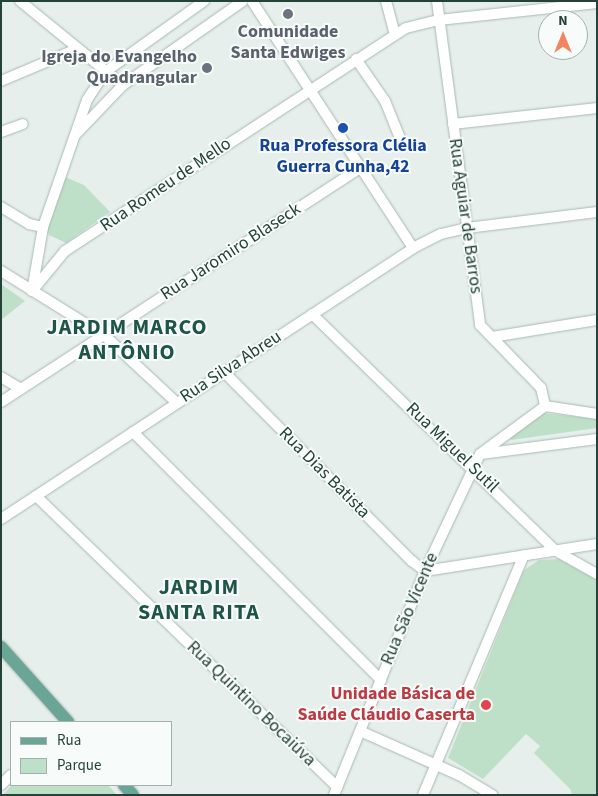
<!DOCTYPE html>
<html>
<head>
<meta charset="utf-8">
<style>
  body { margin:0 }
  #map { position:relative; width:598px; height:796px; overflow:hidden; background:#e6efeb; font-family:"Source Sans 3",sans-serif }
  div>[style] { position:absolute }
  .green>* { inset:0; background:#bfe0c8 }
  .roads { filter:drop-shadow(0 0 1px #a8b8b2) drop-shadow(0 0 1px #a8b8b2) }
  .minor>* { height:10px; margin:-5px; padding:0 5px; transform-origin:5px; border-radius:5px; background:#fff }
  .major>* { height:12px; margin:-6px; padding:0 6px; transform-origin:6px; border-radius:6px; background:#6aa596 }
  .dots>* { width:14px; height:14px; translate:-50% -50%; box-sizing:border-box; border:2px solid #f7fbf9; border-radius:50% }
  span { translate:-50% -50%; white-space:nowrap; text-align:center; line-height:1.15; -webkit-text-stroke:4px #f7fbf9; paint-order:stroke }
  .worship-label { font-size:18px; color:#5b616d; font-weight:700 }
  .right { translate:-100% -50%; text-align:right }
  .transit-label { font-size:18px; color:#164399; font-weight:700 }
  .street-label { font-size:18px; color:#24423a }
  .health-label { font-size:18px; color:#be3a42; font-weight:700 }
  .district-label { font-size:22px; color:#1f5548; font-weight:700; letter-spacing:1px }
  .frame { position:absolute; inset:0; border:2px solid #24423a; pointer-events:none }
  .legend { position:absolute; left:10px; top:721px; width:162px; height:65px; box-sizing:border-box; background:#f7fbf9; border:1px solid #a3b1ad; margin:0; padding:6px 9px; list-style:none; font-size:15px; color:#24423a }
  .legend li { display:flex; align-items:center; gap:10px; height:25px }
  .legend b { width:25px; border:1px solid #a3b1ad }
  .north { position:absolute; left:538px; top:10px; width:50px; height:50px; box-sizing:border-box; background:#f7fbf9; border:1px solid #a3b1ad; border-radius:50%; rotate:0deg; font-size:14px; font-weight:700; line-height:20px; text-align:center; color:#24423a }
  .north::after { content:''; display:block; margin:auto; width:18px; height:22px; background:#f4845f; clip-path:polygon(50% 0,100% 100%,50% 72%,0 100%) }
</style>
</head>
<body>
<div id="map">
  <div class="green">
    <div style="clip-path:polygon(65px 177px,84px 185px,110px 212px,66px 243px,49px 235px,47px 226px)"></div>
    <div style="clip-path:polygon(1px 284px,25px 301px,1px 320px)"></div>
    <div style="clip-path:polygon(542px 413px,597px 419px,597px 428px,511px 440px,510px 438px)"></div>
    <div style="clip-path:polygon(559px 559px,597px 580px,597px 795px,572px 795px,570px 789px,534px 753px,540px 746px,526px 734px,483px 779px,448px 758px,524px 570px,539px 560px)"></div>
    <div style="clip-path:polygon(12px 785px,108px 785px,117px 795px,3px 795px)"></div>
  </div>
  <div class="roads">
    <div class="minor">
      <div style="left:20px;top:1px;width:133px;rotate:39.2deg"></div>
      <div style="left:252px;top:1px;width:295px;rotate:56.9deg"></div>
      <div style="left:386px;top:1px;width:34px;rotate:75deg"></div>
      <div style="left:437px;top:1px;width:327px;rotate:82.4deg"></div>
      <div style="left:480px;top:325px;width:88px;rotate:45.9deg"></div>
      <div style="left:541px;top:388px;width:18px;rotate:77deg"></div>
      <div style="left:356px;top:59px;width:51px;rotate:55.4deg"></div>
      <div style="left:385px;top:101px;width:45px;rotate:68deg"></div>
      <div style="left:1px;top:81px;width:82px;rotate:-22.8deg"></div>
      <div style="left:453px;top:124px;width:145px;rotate:-6.3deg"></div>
      <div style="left:1px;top:132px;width:23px;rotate:-20deg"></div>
      <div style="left:77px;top:133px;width:66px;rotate:-46.2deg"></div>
      <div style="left:123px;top:85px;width:146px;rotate:-35deg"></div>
      <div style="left:1px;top:207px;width:33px;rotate:31deg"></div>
      <div style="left:29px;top:224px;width:14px;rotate:12deg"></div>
      <div style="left:1px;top:271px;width:121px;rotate:31.9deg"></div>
      <div style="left:104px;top:335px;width:100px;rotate:43deg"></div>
      <div style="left:32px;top:291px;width:52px;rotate:-50.5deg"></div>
      <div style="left:65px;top:251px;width:407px;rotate:-33.2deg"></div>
      <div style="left:406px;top:28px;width:34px;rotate:-14deg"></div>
      <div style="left:439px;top:20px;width:159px;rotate:-6.1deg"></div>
      <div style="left:32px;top:291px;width:65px;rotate:-80.2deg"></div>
      <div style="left:43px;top:227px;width:134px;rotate:-70.9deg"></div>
      <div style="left:87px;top:100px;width:33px;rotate:-57deg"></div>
      <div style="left:105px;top:72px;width:122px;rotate:-35.6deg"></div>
      <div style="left:312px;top:314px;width:340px;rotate:44.2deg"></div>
      <div style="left:556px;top:551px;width:47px;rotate:29.3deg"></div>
      <div style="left:492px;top:337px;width:106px;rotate:-9.2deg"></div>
      <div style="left:224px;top:372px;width:267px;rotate:45.2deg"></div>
      <div style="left:412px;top:561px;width:16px;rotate:38deg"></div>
      <div style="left:1px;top:377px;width:23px;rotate:31deg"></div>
      <div style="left:1px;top:402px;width:429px;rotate:-33.1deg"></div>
      <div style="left:133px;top:432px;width:351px;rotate:45deg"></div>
      <div style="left:481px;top:454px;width:117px;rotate:-7.4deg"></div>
      <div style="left:36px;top:496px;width:419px;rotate:44deg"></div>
      <div style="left:1px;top:519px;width:493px;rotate:-33.3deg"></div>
      <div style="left:413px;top:248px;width:31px;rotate:-27deg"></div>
      <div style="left:441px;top:234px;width:27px;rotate:-13deg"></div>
      <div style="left:467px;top:228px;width:131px;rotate:-7deg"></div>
      <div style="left:425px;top:571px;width:174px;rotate:-8.9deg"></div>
      <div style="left:360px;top:731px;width:108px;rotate:24deg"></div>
      <div style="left:459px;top:775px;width:39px;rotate:31deg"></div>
      <div style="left:1px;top:785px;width:14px;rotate:-45deg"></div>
      <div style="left:334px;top:795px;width:242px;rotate:-67.9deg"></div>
      <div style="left:425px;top:571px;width:129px;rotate:-64.8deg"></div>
      <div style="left:480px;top:454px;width:81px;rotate:-36.4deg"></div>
      <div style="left:545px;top:406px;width:53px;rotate:8.7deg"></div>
      <div style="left:423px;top:795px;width:260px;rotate:-67.2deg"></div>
    </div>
    <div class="major">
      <div style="left:1px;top:647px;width:101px;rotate:48.2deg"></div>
      <div style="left:124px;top:785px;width:13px;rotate:48deg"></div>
    </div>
  </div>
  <div class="dots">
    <div style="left:288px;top:14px;background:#6b7280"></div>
    <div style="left:207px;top:68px;background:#6b7280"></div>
    <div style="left:343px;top:128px;background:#1a4fb4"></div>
    <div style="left:486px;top:705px;background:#e0444e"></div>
  </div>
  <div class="worship-label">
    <span style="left:288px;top:43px">Comunidade<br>Santa Edwiges</span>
    <span class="right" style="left:197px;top:68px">Igreja do Evangelho<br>Quadrangular</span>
  </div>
  <div class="transit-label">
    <span style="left:343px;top:157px">Rua Professora Clélia<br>Guerra Cunha,42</span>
  </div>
  <div class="street-label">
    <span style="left:166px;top:185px;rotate:-34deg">Rua Romeu de Mello</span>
    <span style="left:465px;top:216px;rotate:82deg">Rua Aguiar de Barros</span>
    <span style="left:231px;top:252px;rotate:-33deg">Rua Jaromiro Blaseck</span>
    <span style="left:231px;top:367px;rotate:-33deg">Rua Silva Abreu</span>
    <span style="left:452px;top:448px;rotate:44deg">Rua Miguel Sutil</span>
    <span style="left:324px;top:473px;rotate:45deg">Rua Dias Batista</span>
    <span style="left:410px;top:609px;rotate:-67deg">Rua São Vicente</span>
    <span style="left:251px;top:704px;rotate:44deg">Rua Quintino Bocaiúva</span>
  </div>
  <div class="health-label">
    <span class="right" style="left:475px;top:705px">Unidade Básica de<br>Saúde Cláudio Caserta</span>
  </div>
  <div class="district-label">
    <span style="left:127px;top:340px">JARDIM MARCO<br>ANTÔNIO</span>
    <span style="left:199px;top:600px">JARDIM<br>SANTA RITA</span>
  </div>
  <div class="frame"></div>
  <ul class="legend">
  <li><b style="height:6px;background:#6aa596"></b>Rua</li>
  <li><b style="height:14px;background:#bfe0c8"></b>Parque</li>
  </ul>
  <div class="north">N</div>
</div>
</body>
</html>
